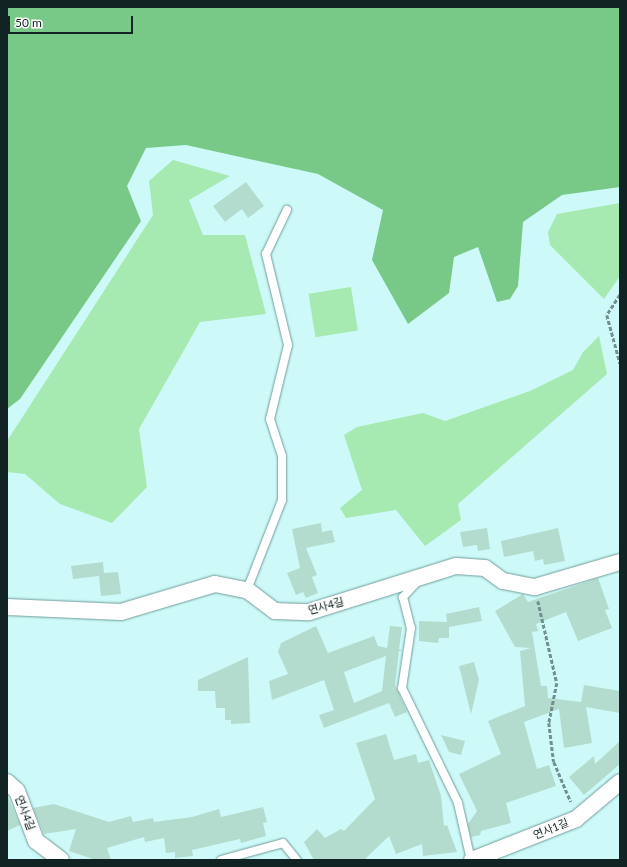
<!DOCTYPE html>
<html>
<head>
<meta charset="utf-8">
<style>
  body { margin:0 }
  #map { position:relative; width:627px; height:867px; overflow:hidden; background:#cdfaf8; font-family:Lato,"Noto Sans KR",sans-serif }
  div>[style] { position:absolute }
  .green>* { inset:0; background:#a6eab2; transform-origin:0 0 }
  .forest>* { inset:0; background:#78c888 }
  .building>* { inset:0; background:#b4dcce }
  .path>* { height:2.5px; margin-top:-1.25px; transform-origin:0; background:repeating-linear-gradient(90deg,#71908f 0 4px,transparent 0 6px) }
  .roads { filter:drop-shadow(0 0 1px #729c9a) drop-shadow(0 0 1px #729c9a) }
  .lane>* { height:8px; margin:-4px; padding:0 4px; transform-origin:4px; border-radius:4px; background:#fff }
  .street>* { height:16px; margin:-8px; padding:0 8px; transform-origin:8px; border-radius:8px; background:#fff }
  span { translate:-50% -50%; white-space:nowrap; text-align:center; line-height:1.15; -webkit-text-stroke:4px #fdfdfd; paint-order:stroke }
  .street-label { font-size:11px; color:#112322 }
  .frame { position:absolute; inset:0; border:8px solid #112322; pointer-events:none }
  .scale { position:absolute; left:8px; top:16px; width:125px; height:18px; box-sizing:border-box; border:2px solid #112322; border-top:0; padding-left:5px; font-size:12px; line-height:14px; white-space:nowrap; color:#112322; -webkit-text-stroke:3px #fdfdfd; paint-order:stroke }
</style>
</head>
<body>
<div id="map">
  <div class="green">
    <div style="clip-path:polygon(173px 160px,230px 176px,189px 200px,203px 235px,245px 235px,266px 314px,200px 322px,139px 429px,147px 487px,112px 523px,60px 504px,25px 474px,7px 472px,7px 441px,153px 215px,149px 181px)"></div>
    <div style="clip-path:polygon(620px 203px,620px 276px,604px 299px,550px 245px,548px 232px,557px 214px)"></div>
    <div style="left:351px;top:287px;width:44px;height:43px;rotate:81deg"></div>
    <div style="clip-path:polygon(599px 336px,607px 374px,458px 504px,461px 520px,425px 546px,396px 510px,346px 518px,340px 508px,362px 490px,344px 435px,357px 427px,423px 413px,445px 421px,530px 391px,573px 370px,583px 352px)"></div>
  </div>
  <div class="forest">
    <div style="clip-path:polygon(7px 7px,620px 7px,620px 187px,562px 195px,523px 222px,518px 286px,510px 299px,497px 302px,478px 247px,454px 257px,449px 293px,408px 324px,372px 260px,383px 210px,318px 174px,186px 145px,146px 148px,127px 186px,141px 221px,20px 399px,7px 409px)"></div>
  </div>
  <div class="building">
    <div style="clip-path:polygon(246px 182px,264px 206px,248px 218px,242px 209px,225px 222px,213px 206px)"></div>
    <div style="clip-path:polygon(321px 523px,322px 532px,332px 530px,335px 542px,306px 548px,317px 575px,312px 577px,318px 593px,306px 598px,303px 592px,296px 595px,287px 573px,300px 568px,292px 529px)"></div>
    <div style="clip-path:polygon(487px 528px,490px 549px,478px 551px,477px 545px,463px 547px,460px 532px)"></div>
    <div style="clip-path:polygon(558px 528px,565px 561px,544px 565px,543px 559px,535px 561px,533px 551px,504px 557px,501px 541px)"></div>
    <div style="clip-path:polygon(103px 562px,104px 573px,118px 572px,121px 594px,101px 596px,99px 576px,73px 579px,71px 566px)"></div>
    <div style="clip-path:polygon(598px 578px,609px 609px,605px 610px,612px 628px,578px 641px,566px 612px,536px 624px,538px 631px,532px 632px,541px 686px,547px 686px,548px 698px,581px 702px,584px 685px,620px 691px,620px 713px,586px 707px,592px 743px,564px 748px,559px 709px,524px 722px,537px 769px,549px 765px,556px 786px,506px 803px,511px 823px,481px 831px,480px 835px,471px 837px,468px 824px,477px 811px,459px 774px,501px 754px,488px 721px,525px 706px,520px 651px,531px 648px,515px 647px,495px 611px,523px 594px,528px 602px)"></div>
    <div style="clip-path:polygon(479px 607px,482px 621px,449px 627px,449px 638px,439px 638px,438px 643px,419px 641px,419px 621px,447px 622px,446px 614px)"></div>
    <div style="clip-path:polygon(evenodd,316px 626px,328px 653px,374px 636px,378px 646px,387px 648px,390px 626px,402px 627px,399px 649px,402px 650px,399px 651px,395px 685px,407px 712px,395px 717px,389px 703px,324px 728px,319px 715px,334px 710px,324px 680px,272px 700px,269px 681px,288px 674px,278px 652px,281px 643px,316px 626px,386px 656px,382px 691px,354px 703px,344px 672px,386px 656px)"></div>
    <div style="clip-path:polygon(248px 657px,250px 723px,231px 724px,231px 720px,225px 720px,225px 708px,216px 708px,215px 691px,198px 691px,198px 680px)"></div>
    <div style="clip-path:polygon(474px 662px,479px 680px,471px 714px,459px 666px)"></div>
    <div style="clip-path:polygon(386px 734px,394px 760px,416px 754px,418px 763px,429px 760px,441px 796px,444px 826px,447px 825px,457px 852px,423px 856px,422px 844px,396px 854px,389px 836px,364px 860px,314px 860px,304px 842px,317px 829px,325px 838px,341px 829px,344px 831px,375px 799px,356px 743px)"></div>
    <div style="clip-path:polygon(441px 735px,465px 741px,461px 755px,449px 752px)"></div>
    <div style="clip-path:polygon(620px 741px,620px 764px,584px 795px,569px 777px,594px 756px,595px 764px)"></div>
    <div style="clip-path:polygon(7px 795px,20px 825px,7px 831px)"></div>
    <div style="clip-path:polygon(54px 804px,109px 822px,131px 816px,133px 822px,153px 818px,154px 822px,192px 817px,219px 809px,221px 817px,263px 807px,267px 822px,263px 823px,266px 836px,241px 843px,240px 839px,192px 850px,193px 856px,175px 858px,175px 852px,166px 853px,164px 838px,145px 842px,144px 837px,107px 848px,111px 860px,96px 860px,69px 851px,76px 829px,44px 834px,33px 808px)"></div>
  </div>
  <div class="path">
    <div style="left:620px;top:295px;width:24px;rotate:123deg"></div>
    <div style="left:607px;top:315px;width:50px;rotate:74.8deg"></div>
    <div style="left:538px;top:601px;width:84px;rotate:77deg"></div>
    <div style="left:557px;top:683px;width:41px;rotate:101.3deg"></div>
    <div style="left:549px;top:723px;width:39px;rotate:83deg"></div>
    <div style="left:554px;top:762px;width:43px;rotate:67deg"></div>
  </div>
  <div class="roads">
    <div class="lane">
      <div style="left:417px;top:582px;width:21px;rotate:133deg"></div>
      <div style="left:403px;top:597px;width:32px;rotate:76deg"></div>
      <div style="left:411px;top:628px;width:61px;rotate:98.5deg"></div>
      <div style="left:402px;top:688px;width:128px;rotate:64deg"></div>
      <div style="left:458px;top:803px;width:58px;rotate:77.2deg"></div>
      <div style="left:247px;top:590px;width:97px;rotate:-68.7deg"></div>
      <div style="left:282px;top:500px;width:44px;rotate:-90deg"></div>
      <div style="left:282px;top:456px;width:39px;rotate:-108deg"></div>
      <div style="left:270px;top:419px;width:76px;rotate:-76.3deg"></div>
      <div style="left:288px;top:345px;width:94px;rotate:-103.6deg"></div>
      <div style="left:266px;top:254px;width:49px;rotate:-64.5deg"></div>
      <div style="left:221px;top:860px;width:64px;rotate:-15.3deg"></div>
      <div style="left:283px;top:843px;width:22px;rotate:51deg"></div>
    </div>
    <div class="street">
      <div style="left:7px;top:607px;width:114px;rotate:2.5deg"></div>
      <div style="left:121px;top:612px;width:98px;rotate:-16.6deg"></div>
      <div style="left:215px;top:584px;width:33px;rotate:11deg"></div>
      <div style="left:247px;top:590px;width:35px;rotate:37deg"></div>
      <div style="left:275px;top:611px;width:34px;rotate:2deg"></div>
      <div style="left:309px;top:612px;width:154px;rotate:-17.4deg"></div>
      <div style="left:456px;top:566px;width:29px;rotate:4deg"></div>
      <div style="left:485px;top:568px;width:22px;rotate:36deg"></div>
      <div style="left:503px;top:581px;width:33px;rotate:11deg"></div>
      <div style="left:535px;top:587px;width:89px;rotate:-16.4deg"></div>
      <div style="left:7px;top:782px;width:13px;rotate:42deg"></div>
      <div style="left:17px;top:791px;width:53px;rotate:69.2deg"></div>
      <div style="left:36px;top:841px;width:31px;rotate:37deg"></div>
      <div style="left:472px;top:860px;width:112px;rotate:-21.5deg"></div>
      <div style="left:576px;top:819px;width:57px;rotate:-40.1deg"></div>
    </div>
  </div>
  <div class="street-label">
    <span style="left:326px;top:606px;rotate:-15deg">연사4길</span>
    <span style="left:25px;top:813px;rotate:69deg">연사4길</span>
    <span style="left:551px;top:829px;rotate:-22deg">연사1길</span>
  </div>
  <div class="frame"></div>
  <div class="scale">50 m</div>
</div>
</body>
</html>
